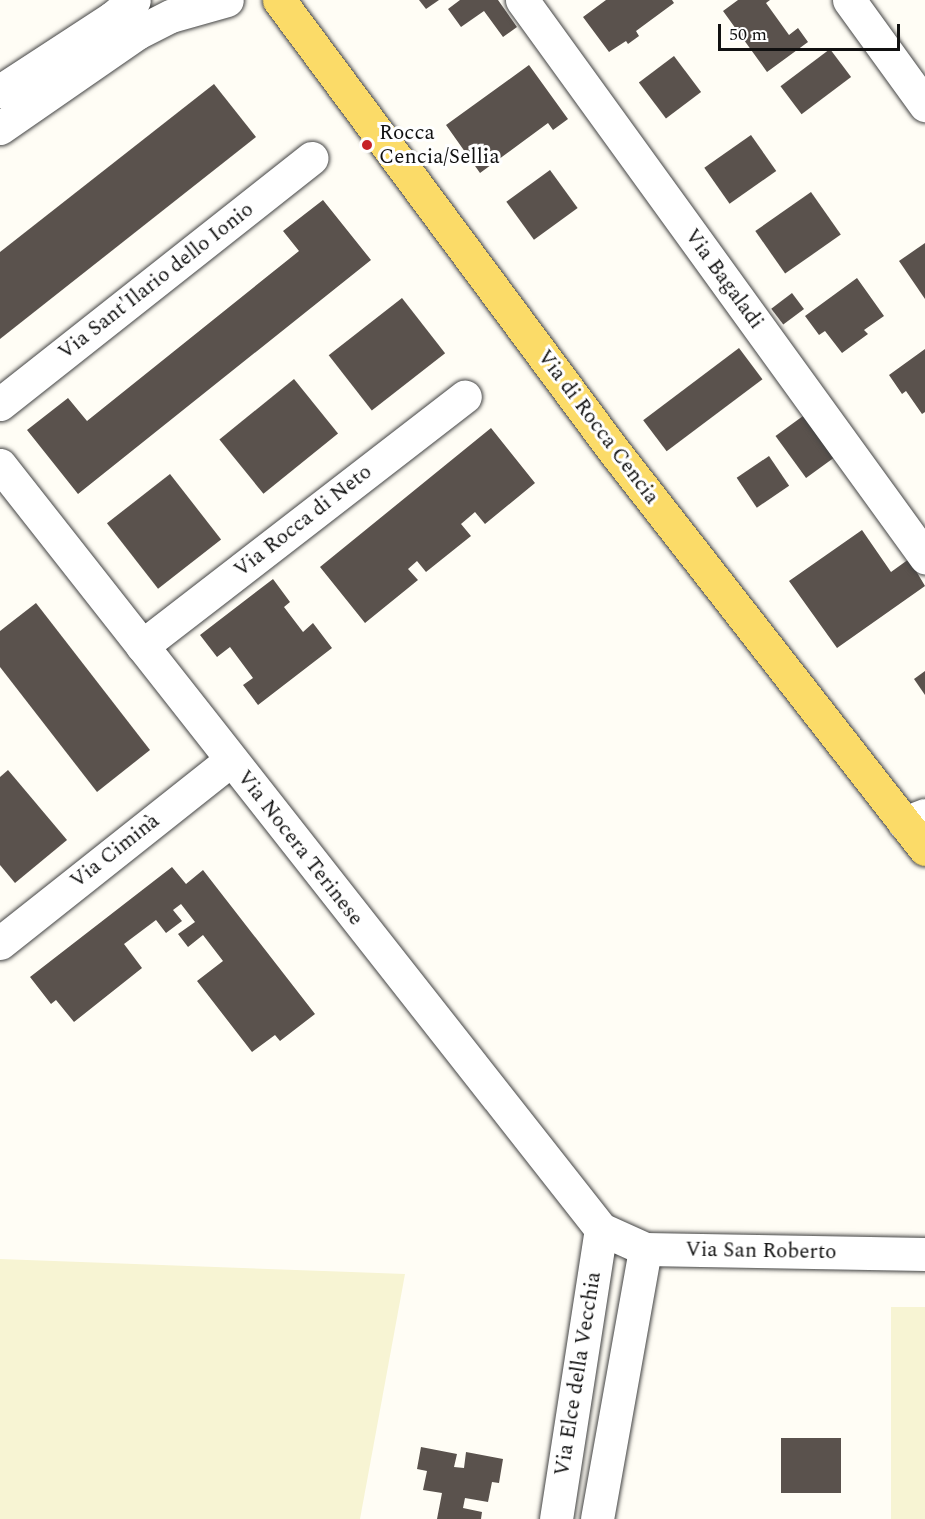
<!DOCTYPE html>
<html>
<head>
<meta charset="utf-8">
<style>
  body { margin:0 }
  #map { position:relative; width:925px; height:1519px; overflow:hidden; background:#fffdf5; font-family:Spectral,serif }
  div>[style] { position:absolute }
  .farmland>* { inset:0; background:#f7f4d3; transform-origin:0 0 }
  .building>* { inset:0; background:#5a524d; transform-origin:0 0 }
  .roads { filter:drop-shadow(0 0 2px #444) drop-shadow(0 0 2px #444) }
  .minor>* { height:33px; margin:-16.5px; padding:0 16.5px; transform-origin:16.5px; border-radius:16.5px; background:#fff }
  .major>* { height:33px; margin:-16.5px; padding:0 16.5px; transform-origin:16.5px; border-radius:16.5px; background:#fbdb68 }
  .dots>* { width:16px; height:16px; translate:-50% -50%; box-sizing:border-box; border:3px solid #fff; border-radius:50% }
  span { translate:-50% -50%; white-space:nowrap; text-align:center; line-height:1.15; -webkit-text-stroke:6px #fff; paint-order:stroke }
  .poi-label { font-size:21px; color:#111 }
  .left { translate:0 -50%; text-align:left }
  .street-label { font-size:21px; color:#111 }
  .scale { position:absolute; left:718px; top:24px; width:182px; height:27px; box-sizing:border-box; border:3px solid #111; border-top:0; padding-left:8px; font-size:18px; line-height:21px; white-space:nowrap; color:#111; -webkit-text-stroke:4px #fff; paint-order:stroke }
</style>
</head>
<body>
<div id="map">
  <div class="farmland">
    <div style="clip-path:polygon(0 1259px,405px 1274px,360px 1519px,0 1519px)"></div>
    <div style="left:891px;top:1307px;width:34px;height:212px"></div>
  </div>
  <div class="building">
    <div style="clip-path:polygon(419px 0,439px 0,426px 9px)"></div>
    <div style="clip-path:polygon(460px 0,498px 0,517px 27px,503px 37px,484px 11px,461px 27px,448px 9px)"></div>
    <div style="clip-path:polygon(606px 0,672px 0,674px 3px,636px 31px,639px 36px,628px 44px,626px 41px,609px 52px,583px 17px)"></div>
    <div style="clip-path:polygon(738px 0,770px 0,766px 3px,789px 35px,798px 28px,808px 42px,767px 72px,723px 11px)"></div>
    <div style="left:830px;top:49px;width:35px;height:62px;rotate:53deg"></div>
    <div style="left:674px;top:56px;width:45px;height:44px;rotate:53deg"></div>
    <div style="clip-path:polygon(529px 65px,568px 119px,553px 130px,548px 123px,480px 173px,446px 125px)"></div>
    <div style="clip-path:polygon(214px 84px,256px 137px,0 339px,0 252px)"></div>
    <div style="left:751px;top:135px;width:44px;height:57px;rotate:55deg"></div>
    <div style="left:550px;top:170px;width:47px;height:54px;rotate:54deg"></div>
    <div style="left:811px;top:192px;width:52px;height:68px;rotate:55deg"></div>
    <div style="clip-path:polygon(323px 200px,371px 260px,78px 494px,27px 430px,68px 398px,87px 421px,299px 251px,283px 231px)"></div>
    <div style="clip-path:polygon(925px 243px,925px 299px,899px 261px)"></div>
    <div style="clip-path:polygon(857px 278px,884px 316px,864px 330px,868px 334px,842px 353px,825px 331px,819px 335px,805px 316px)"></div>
    <div style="left:792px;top:293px;width:20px;height:26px;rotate:53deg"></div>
    <div style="left:402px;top:298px;width:70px;height:93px;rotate:52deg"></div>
    <div style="left:739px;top:348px;width:39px;height:120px;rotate:53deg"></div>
    <div style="clip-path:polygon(925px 349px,925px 412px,922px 414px,906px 391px,902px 394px,889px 375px)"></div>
    <div style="left:294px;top:379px;width:70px;height:96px;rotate:51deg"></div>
    <div style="left:803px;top:416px;width:52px;height:34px;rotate:54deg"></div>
    <div style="clip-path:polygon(491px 428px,535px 483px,485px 524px,475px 512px,461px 524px,471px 536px,426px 572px,417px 561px,408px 569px,418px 580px,365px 623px,320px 567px)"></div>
    <div style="left:769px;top:456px;width:36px;height:39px;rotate:56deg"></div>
    <div style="left:170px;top:474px;width:83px;height:80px;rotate:52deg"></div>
    <div style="clip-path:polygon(862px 530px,891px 572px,909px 559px,925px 586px,837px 648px,789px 581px)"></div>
    <div style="clip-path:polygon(273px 579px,290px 602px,284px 607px,303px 632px,313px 623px,332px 648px,258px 705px,243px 685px,253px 678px,230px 647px,217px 657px,200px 635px)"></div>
    <div style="clip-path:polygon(36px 603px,150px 750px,97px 792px,0 667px,0 631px)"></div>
    <div style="clip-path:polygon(925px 671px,925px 695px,914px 679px)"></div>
    <div style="clip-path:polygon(8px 770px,67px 840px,15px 883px,0 865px,0 777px)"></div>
    <div style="clip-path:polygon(172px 867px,186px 884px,203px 870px,315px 1014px,280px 1041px,275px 1035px,252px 1052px,197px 981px,223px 961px,203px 935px,188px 947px,178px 934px,195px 922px,181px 904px,173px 910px,182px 921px,166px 933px,156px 920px,124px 944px,142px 968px,74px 1022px,56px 1000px,51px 1004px,30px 977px)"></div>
    <div style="left:781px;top:1438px;width:60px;height:55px"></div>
    <div style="clip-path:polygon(421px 1447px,457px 1454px,454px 1467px,464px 1468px,466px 1452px,503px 1459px,499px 1483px,492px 1482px,488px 1502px,465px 1498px,463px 1508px,482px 1512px,481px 1519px,437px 1519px,442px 1493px,423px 1490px,427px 1471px,417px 1469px)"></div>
  </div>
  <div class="roads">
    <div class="minor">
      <div style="left:522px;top:0;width:688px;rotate:54.11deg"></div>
      <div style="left:849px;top:0;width:130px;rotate:54.1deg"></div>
      <div style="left:0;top:91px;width:134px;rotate:-33.1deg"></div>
      <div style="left:112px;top:18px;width:28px;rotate:-39deg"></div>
      <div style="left:0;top:128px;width:167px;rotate:-34.7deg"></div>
      <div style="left:137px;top:33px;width:38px;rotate:-27deg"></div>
      <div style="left:171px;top:16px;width:58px;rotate:-15.9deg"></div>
      <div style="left:0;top:404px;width:397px;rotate:-38.3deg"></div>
      <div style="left:0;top:465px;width:972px;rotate:51.81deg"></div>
      <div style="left:601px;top:1229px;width:48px;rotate:24.4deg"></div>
      <div style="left:645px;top:1249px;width:280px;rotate:1deg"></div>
      <div style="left:142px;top:646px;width:408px;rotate:-37.7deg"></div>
      <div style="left:904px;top:823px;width:22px;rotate:-21deg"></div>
      <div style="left:0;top:943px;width:295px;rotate:-38.4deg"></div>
      <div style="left:556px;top:1519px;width:293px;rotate:-81.2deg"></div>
      <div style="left:597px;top:1519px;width:274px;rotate:-79.9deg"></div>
    </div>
    <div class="major">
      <div style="left:279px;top:0;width:562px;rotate:53.4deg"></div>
      <div style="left:614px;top:451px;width:505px;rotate:52deg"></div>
    </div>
  </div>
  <div class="dots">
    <div style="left:367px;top:145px;background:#c62328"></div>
  </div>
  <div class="poi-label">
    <span class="left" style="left:379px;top:145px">Rocca<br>Cencia/Sellia</span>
  </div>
  <div class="street-label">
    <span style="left:724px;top:279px;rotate:54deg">Via Bagaladi</span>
    <span style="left:156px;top:281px;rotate:-38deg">Via Sant'Ilario dello Ionio</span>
    <span style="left:598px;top:427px;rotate:53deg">Via di Rocca Cencia</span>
    <span style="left:303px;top:521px;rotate:-38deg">Via Rocca di Neto</span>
    <span style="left:300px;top:848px;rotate:52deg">Via Nocera Terinese</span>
    <span style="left:115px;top:851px;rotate:-38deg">Via Ciminà</span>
    <span style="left:761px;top:1251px;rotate:1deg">Via San Roberto</span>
    <span style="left:578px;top:1374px;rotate:-81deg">Via Elce della Vecchia</span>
  </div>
  <div class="scale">50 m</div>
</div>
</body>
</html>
